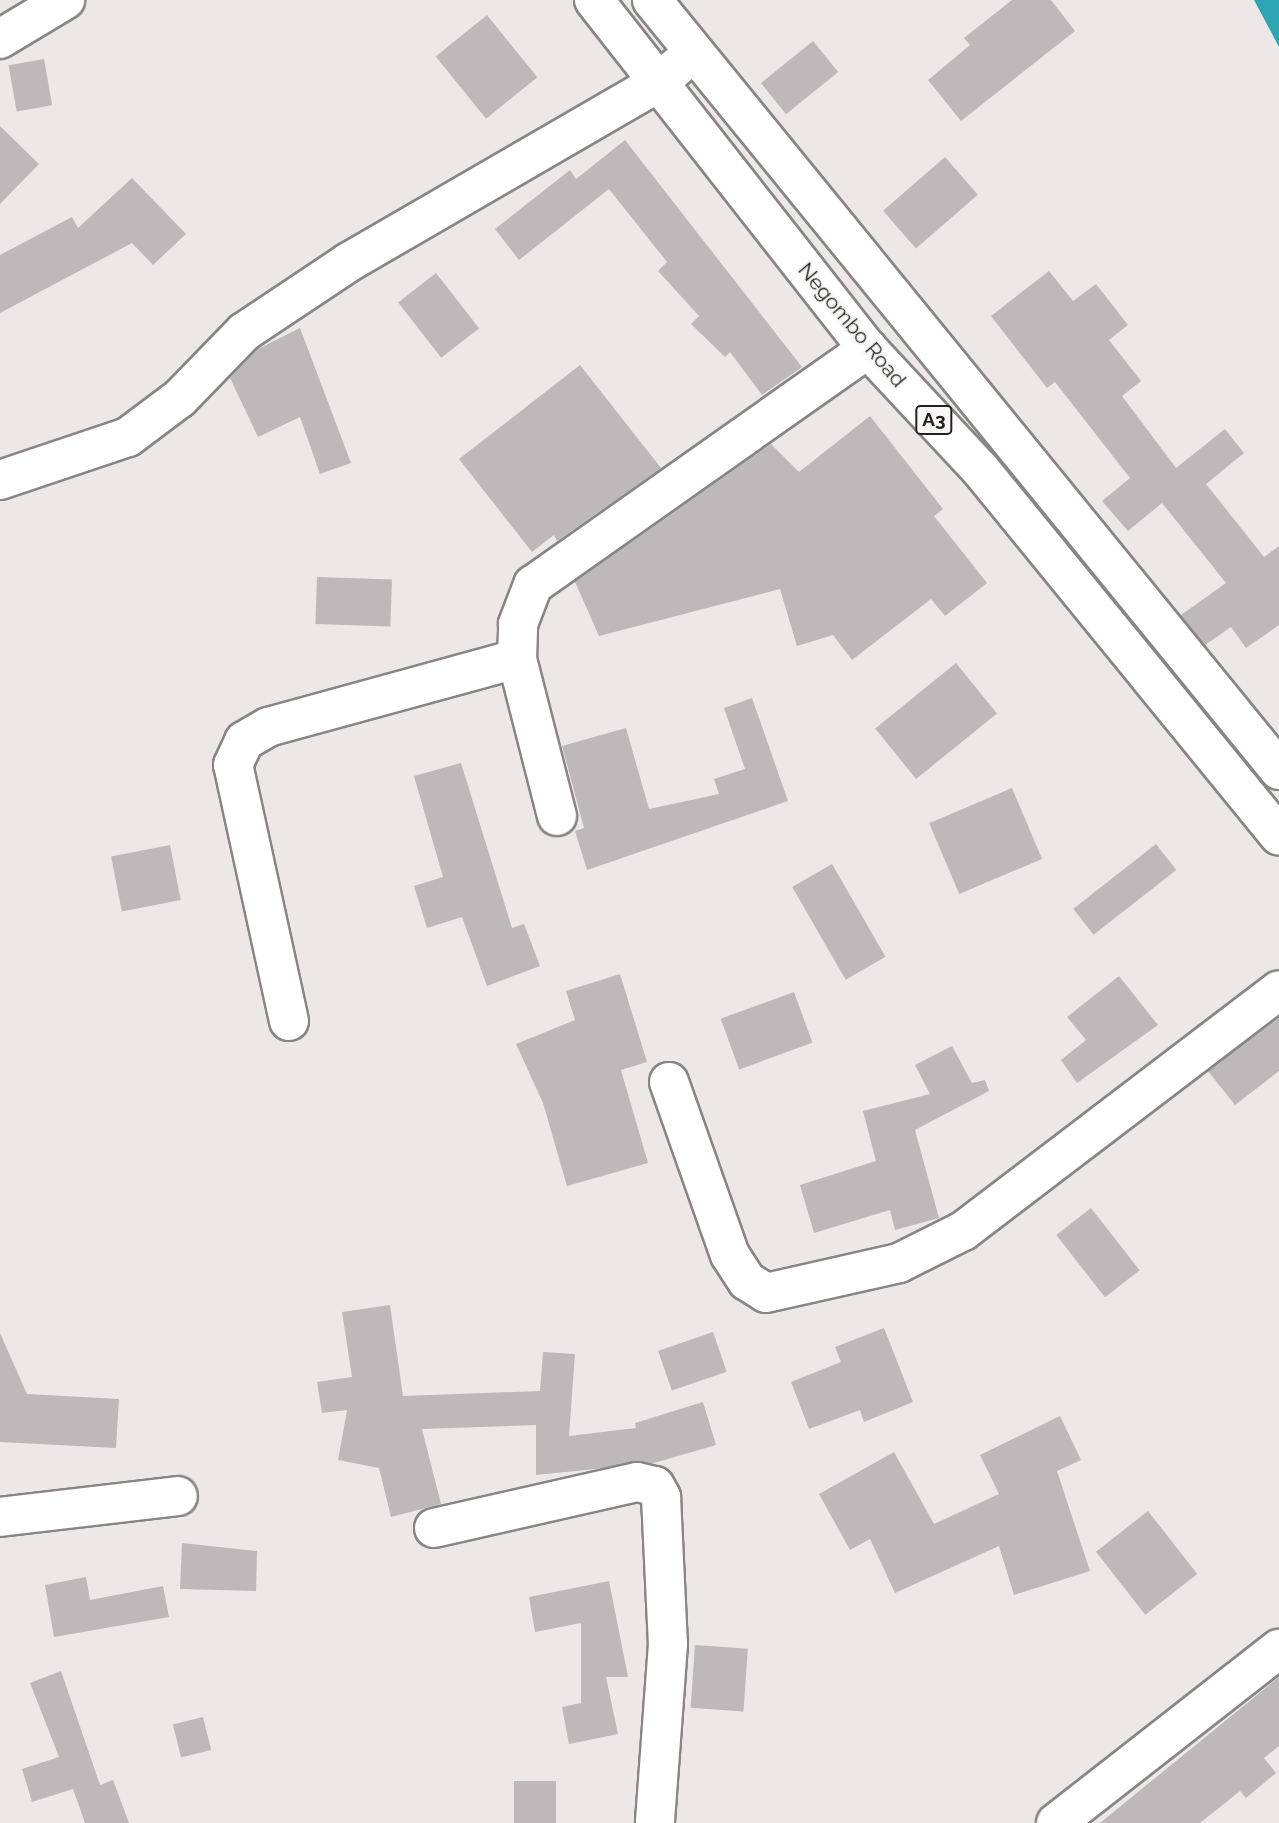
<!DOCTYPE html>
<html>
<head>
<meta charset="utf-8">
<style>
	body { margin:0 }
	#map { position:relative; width:1279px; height:1823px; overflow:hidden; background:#ece8e8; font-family:Raleway,sans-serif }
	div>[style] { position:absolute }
	.water>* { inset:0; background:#2ea5b3 }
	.building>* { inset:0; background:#bdb8b9; transform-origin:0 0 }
	.roads { filter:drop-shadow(2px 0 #898585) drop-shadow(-2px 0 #898585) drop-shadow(0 2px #898585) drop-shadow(0 -2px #898585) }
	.minor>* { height:38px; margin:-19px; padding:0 19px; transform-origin:19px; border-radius:19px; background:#fff }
	.trunk>* { height:38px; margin:-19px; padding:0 19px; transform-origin:19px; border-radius:19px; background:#fff }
	span { translate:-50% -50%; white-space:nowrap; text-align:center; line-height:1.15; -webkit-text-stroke:5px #faf6f6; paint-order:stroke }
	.shield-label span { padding:2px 5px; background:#faf6f6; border:2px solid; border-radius:5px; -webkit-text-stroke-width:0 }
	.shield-label { font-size:19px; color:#232222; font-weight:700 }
	.street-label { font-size:21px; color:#232222 }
</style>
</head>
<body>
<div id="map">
	<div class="water">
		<i style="clip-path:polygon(1254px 0,1279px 0,1279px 47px)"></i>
	</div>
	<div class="building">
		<i style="clip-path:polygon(1012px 0,1051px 0,1075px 31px,961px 121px,928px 80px,970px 45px,964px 38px)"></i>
		<i style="left:487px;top:15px;width:80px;height:66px;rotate:51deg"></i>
		<i style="left:813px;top:41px;width:40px;height:67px;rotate:51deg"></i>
		<i style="left:44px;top:59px;width:47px;height:36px;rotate:80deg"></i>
		<i style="clip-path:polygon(0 126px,39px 164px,0 204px)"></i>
		<i style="clip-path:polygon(625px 140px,802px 367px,762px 395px,730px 352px,725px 357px,691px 324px,699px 316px,658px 271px,667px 262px,609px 189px,519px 260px,495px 229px,570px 170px,576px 179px)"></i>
		<i style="left:945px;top:157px;width:50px;height:82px;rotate:49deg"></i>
		<i style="clip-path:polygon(132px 178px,186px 234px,153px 265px,132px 243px,0 313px,0 255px,72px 217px,78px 228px)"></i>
		<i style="clip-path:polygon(1049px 271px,1073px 301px,1096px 284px,1128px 325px,1109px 340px,1141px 381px,1122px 396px,1176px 468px,1225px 429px,1244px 453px,1206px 484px,1264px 557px,1279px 546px,1279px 625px,1246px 648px,1231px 627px,1205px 645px,1181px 615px,1226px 583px,1162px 503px,1128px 531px,1102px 501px,1130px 478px,1055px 382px,1047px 388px,991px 316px)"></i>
		<i style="left:436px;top:273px;width:70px;height:48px;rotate:52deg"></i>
		<i style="clip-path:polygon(300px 328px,351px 463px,320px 474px,300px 417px,258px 437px,230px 378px,258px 349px)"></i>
		<i style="clip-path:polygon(580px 365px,661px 468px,557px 541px,554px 535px,532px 552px,459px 459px)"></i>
		<i style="clip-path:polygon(870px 416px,943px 509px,934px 516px,987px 583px,945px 616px,931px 599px,852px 660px,833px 635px,797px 646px,780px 589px,599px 636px,575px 582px,771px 444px,799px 472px)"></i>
		<i style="left:317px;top:577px;width:75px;height:47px;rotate:2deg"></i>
		<i style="left:956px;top:663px;width:65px;height:104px;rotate:51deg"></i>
		<i style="clip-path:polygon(752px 698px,788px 801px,587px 870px,575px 831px,584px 828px,562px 746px,626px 728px,649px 809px,719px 794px,714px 779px,745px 769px,724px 708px)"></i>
		<i style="clip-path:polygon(461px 763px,512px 928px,524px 924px,540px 966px,487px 986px,462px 917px,427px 928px,414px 886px,443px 877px,414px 776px)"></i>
		<i style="left:1012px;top:788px;width:77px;height:90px;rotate:67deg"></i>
		<i style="left:1156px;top:844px;width:33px;height:105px;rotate:52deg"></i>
		<i style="left:170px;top:845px;width:56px;height:60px;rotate:79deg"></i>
		<i style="left:832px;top:864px;width:107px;height:46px;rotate:60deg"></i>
		<i style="clip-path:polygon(620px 974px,647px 1062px,621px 1070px,648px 1163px,567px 1186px,543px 1103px,516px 1044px,575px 1020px,566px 991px)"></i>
		<i style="clip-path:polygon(1119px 976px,1158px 1025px,1077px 1083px,1061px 1060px,1086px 1040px,1067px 1017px)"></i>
		<i style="left:794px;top:992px;width:54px;height:78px;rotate:70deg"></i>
		<i style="clip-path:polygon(1279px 1018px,1279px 1071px,1235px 1105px,1208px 1071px)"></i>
		<i style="clip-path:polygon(952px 1046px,972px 1083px,985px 1080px,989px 1091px,915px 1130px,939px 1218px,895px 1230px,890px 1210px,814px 1233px,800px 1185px,876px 1161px,863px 1111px,930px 1094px,915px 1065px)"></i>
		<i style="left:1091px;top:1208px;width:79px;height:44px;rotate:52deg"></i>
		<i style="clip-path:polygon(390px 1305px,403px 1396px,540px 1391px,543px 1352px,575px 1354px,569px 1436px,636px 1428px,635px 1423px,703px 1402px,716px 1445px,654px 1463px,536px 1475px,536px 1425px,422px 1429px,441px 1504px,391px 1517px,379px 1468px,338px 1460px,347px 1410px,322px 1413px,317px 1382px,352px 1377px,342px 1312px)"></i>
		<i style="clip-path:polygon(884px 1328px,913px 1402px,864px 1422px,860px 1410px,809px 1429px,791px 1382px,841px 1362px,835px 1347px)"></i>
		<i style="left:713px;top:1332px;width:42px;height:58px;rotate:71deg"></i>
		<i style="clip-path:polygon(0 1333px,27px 1394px,119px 1399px,116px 1448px,0 1442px)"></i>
		<i style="clip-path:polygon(1060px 1416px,1081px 1460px,1057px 1471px,1090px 1571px,1014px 1595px,999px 1546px,895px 1593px,870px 1539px,850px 1550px,819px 1494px,894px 1452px,934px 1524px,999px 1494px,980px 1455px)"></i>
		<i style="left:1148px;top:1511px;width:80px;height:66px;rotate:52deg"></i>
		<i style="clip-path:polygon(182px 1543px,257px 1551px,256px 1591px,180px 1589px)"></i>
		<i style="clip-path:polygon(86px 1577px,90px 1600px,163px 1586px,169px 1617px,54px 1637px,45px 1585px)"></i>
		<i style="clip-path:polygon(609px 1581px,628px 1677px,606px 1677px,618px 1734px,569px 1744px,562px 1707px,581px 1703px,581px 1623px,535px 1632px,529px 1597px)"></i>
		<i style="left:695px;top:1645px;width:53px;height:63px;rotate:4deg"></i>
		<i style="clip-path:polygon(61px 1671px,100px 1785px,113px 1780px,129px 1823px,85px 1823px,73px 1789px,32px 1802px,22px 1769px,59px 1757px,30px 1683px)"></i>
		<i style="clip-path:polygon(1279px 1677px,1279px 1746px,1264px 1758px,1276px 1773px,1246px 1798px,1240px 1791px,1200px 1823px,1100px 1823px)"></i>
		<i style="left:203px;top:1717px;width:34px;height:31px;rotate:76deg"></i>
		<i style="left:514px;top:1781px;width:42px;height:42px"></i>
	</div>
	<div class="roads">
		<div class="minor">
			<i style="left:0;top:39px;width:76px;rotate:-31deg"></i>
			<i style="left:0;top:480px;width:135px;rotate:-18.6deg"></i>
			<i style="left:128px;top:437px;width:65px;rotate:-36.9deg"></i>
			<i style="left:180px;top:398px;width:92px;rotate:-45.9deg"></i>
			<i style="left:244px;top:332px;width:126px;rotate:-33.7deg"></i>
			<i style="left:349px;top:262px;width:358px;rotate:-30.1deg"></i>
			<i style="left:659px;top:82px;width:46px;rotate:-40.6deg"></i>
			<i style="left:517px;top:659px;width:162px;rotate:75.7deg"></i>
			<i style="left:289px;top:1021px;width:262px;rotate:-102.3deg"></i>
			<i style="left:233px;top:765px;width:26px;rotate:-65deg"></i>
			<i style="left:244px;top:741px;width:28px;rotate:-30deg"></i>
			<i style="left:268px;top:727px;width:258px;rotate:-15.3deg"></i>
			<i style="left:517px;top:659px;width:35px;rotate:-88deg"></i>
			<i style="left:518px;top:624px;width:42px;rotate:-69deg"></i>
			<i style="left:533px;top:585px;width:410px;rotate:-35.2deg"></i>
			<i style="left:669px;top:1082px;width:183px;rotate:70.6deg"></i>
			<i style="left:730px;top:1255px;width:31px;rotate:57deg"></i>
			<i style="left:747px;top:1281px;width:22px;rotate:32deg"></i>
			<i style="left:766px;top:1293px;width:136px;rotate:-12.7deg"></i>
			<i style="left:899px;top:1263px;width:72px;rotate:-26.6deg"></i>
			<i style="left:963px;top:1231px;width:397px;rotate:-37.3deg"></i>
			<i style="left:0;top:1517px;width:179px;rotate:-6.7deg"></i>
			<i style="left:434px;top:1528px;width:208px;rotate:-12.8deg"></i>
			<i style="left:637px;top:1482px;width:18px;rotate:13deg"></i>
			<i style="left:655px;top:1486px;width:13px;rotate:61deg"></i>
			<i style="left:661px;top:1497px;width:147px;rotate:87.3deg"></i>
			<i style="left:668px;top:1644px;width:179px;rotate:94.2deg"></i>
			<i style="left:1056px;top:1823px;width:283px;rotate:-38deg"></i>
		</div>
		<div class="trunk">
			<i style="left:594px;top:0;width:444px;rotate:51.9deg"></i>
			<i style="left:868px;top:349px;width:164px;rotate:47deg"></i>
			<i style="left:980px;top:469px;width:473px;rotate:50.8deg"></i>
			<i style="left:652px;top:0;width:993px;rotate:50.84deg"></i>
		</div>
	</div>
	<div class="shield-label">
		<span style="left:934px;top:420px">A3</span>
	</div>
	<div class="street-label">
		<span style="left:852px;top:325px;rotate:50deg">Negombo Road</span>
	</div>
</div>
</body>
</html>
